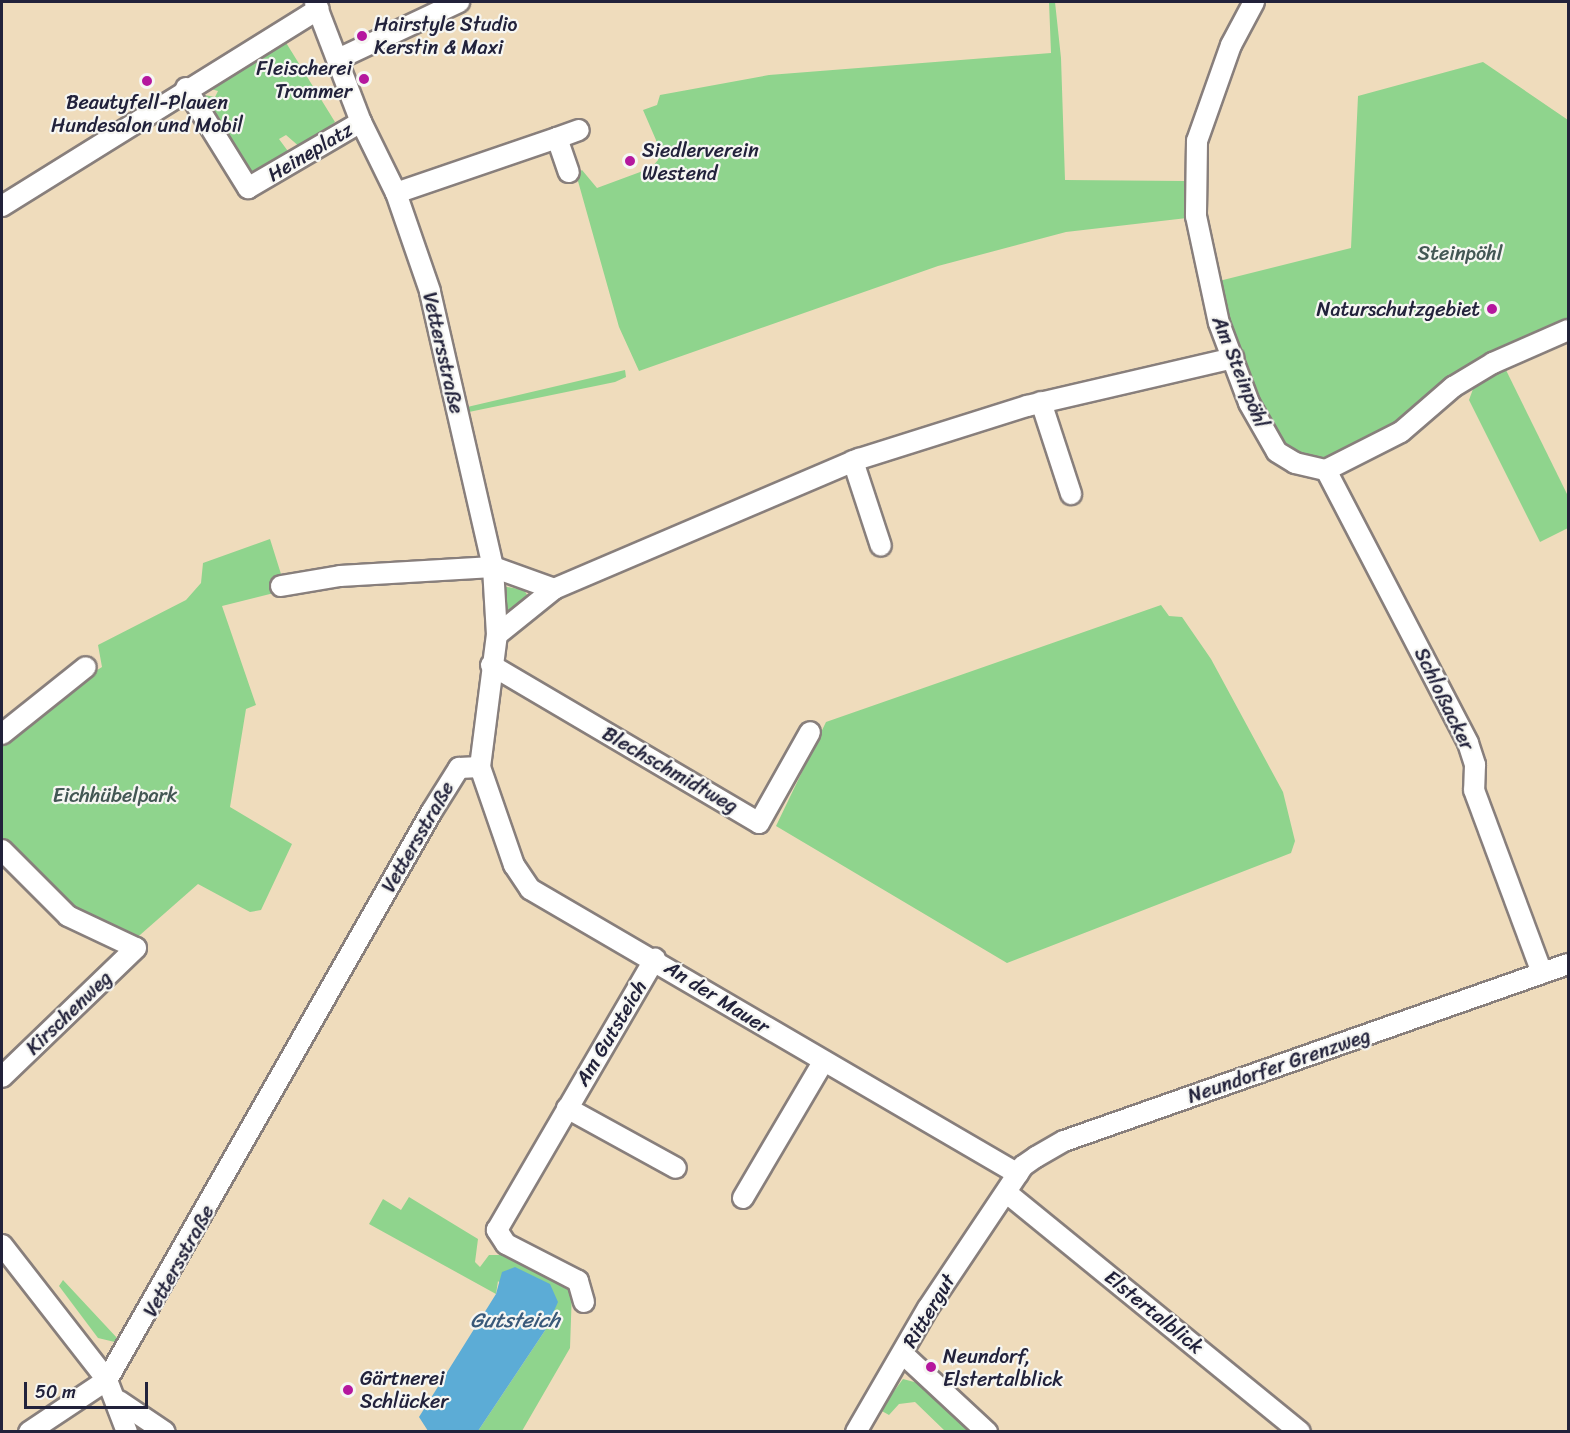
<!DOCTYPE html>
<html>
<head>
<meta charset="utf-8">
<style>
	body { margin:0 }
	#map { position:relative; width:1570px; height:1433px; overflow:hidden; background:#efdcbc; font-family:Sriracha,sans-serif }
	div>[style] { position:absolute }
	.green>* { inset:0; background:#8fd48d }
	.water>* { inset:0; background:#5cacd6 }
	.roads { filter:drop-shadow(2px 0 #887f7c) drop-shadow(-2px 0 #887f7c) drop-shadow(0 2px #887f7c) drop-shadow(0 -2px #887f7c) }
	.minor>* { height:20px; margin:-10px; padding:0 10px; transform-origin:10px; border-radius:10px; background:#fff }
	.dots>* { width:16px; height:16px; translate:-50% -50%; box-sizing:border-box; border:3px solid #f6f6f2; border-radius:50% }
	span { translate:-50% -50%; white-space:nowrap; text-align:center; line-height:1.15; -webkit-text-stroke:4.5px #f6f6f2; paint-order:stroke }
	.poi-label { font-size:20px; color:#22223b }
	.left { translate:0 -50%; text-align:left }
	.right { translate:-100% -50%; text-align:right }
	.street-label { font-size:20px; color:#22223b }
	.park-label { font-size:20px; color:#435754 }
	.water-label { font-size:21px; color:#395979; font-style:italic }
	.frame { position:absolute; inset:0; border:3px solid #22223b; pointer-events:none }
	.scale { position:absolute; left:24px; top:1382px; width:124px; height:27px; box-sizing:border-box; border:3px solid #22223b; border-top:0; padding-left:8px; font-size:18px; line-height:21px; white-space:nowrap; color:#22223b; -webkit-text-stroke:4px #f6f6f2; paint-order:stroke }
</style>
</head>
<body>
<div id="map">
	<div class="green">
		<i style="clip-path:polygon(1049px 2px,1055px 2px,1061px 58px,1065px 180px,1185px 181px,1187px 218px,1066px 232px,938px 266px,639px 371px,619px 327px,576px 174px,582px 170px,597px 188px,651px 168px,658px 160px,656px 140px,643px 110px,657px 105px,660px 95px,769px 75px,1051px 53px)"></i>
		<i style="clip-path:polygon(285px 41px,335px 122px,301px 148px,286px 135px,279px 139px,290px 154px,250px 177px,199px 94px,215px 97px,218px 91px,204px 87px)"></i>
		<i style="clip-path:polygon(1483px 62px,1568px 120px,1568px 319px,1406px 422px,1330px 460px,1286px 449px,1259px 417px,1215px 282px,1351px 248px,1358px 96px)"></i>
		<i style="clip-path:polygon(1503px 364px,1568px 496px,1568px 528px,1540px 542px,1469px 400px,1477px 378px)"></i>
		<i style="clip-path:polygon(625px 370px,626px 377px,615px 382px,464px 413px,463px 408px)"></i>
		<i style="clip-path:polygon(270px 539px,286px 590px,222px 606px,256px 705px,246px 709px,230px 807px,292px 844px,261px 910px,250px 912px,198px 884px,132px 942px,81px 915px,2px 843px,2px 746px,55px 697px,102px 667px,98px 645px,186px 600px,201px 583px,203px 563px)"></i>
		<i style="clip-path:polygon(502px 586px,524px 590px,529px 598px,504px 618px)"></i>
		<i style="clip-path:polygon(1161px 605px,1169px 616px,1182px 617px,1211px 659px,1283px 792px,1295px 841px,1291px 853px,1007px 963px,776px 826px,826px 722px)"></i>
		<i style="clip-path:polygon(409px 1197px,478px 1239px,475px 1262px,480px 1267px,489px 1255px,504px 1255px,525px 1260px,572px 1290px,570px 1348px,522px 1431px,478px 1431px,546px 1329px,498px 1281px,496px 1294px,369px 1224px,383px 1199px,401px 1210px)"></i>
		<i style="clip-path:polygon(63px 1280px,118px 1339px,125px 1334px,119px 1343px,98px 1338px,59px 1286px)"></i>
		<i style="clip-path:polygon(903px 1379px,918px 1383px,974px 1431px,945px 1431px,915px 1402px,899px 1404px,889px 1415px,880px 1410px)"></i>
	</div>
	<div class="water">
		<i style="clip-path:polygon(515px 1267px,550px 1284px,558px 1302px,546px 1329px,478px 1431px,428px 1431px,419px 1417px,496px 1294px,502px 1272px)"></i>
	</div>
	<div class="roads">
		<div class="minor">
			<i style="left:1254px;top:2px;width:49px;rotate:118.1deg"></i>
			<i style="left:1231px;top:45px;width:102px;rotate:109.5deg"></i>
			<i style="left:1197px;top:141px;width:75px;rotate:90.8deg"></i>
			<i style="left:1196px;top:216px;width:109px;rotate:77.9deg"></i>
			<i style="left:1219px;top:323px;width:85px;rotate:69.4deg"></i>
			<i style="left:1249px;top:403px;width:56px;rotate:60.3deg"></i>
			<i style="left:1277px;top:452px;width:21px;rotate:31deg"></i>
			<i style="left:1295px;top:463px;width:32px;rotate:13deg"></i>
			<i style="left:1326px;top:470px;width:84px;rotate:-26.9deg"></i>
			<i style="left:1401px;top:432px;width:69px;rotate:-40.9deg"></i>
			<i style="left:1453px;top:387px;width:47px;rotate:-31deg"></i>
			<i style="left:1493px;top:363px;width:82px;rotate:-23.7deg"></i>
			<i style="left:338px;top:59px;width:134px;rotate:-25.2deg"></i>
			<i style="left:186px;top:88px;width:118px;rotate:58.2deg"></i>
			<i style="left:248px;top:188px;width:131px;rotate:-30.3deg"></i>
			<i style="left:557px;top:138px;width:23px;rotate:-20deg"></i>
			<i style="left:396px;top:193px;width:170px;rotate:-18.9deg"></i>
			<i style="left:557px;top:138px;width:36px;rotate:71deg"></i>
			<i style="left:2px;top:206px;width:373px;rotate:-31.9deg"></i>
			<i style="left:1041px;top:402px;width:97px;rotate:71.9deg"></i>
			<i style="left:853px;top:461px;width:89px;rotate:71.8deg"></i>
			<i style="left:1326px;top:470px;width:308px;rotate:62.5deg"></i>
			<i style="left:1468px;top:743px;width:23px;rotate:72deg"></i>
			<i style="left:1475px;top:765px;width:25px;rotate:92deg"></i>
			<i style="left:1474px;top:790px;width:195px;rotate:69.6deg"></i>
			<i style="left:281px;top:586px;width:60px;rotate:-9.6deg"></i>
			<i style="left:340px;top:576px;width:153px;rotate:-3.4deg"></i>
			<i style="left:493px;top:567px;width:65px;rotate:19.8deg"></i>
			<i style="left:497px;top:635px;width:73px;rotate:-38.9deg"></i>
			<i style="left:554px;top:589px;width:332px;rotate:-23.1deg"></i>
			<i style="left:859px;top:459px;width:176px;rotate:-17.5deg"></i>
			<i style="left:1027px;top:406px;width:212px;rotate:-13.1deg"></i>
			<i style="left:491px;top:665px;width:311px;rotate:30.5deg"></i>
			<i style="left:759px;top:823px;width:104px;rotate:-60.7deg"></i>
			<i style="left:2px;top:734px;width:107px;rotate:-38.6deg"></i>
			<i style="left:480px;top:767px;width:104px;rotate:70.9deg"></i>
			<i style="left:514px;top:865px;width:29px;rotate:56deg"></i>
			<i style="left:530px;top:889px;width:565px;rotate:30.29deg"></i>
			<i style="left:2px;top:850px;width:93px;rotate:45deg"></i>
			<i style="left:68px;top:916px;width:75px;rotate:25.2deg"></i>
			<i style="left:136px;top:948px;width:186px;rotate:136.1deg"></i>
			<i style="left:567px;top:1108px;width:124px;rotate:28.8deg"></i>
			<i style="left:1007px;top:1193px;width:378px;rotate:39.2deg"></i>
			<i style="left:743px;top:1198px;width:158px;rotate:-59.5deg"></i>
			<i style="left:2px;top:1245px;width:171px;rotate:52.1deg"></i>
			<i style="left:107px;top:1380px;width:56px;rotate:69deg"></i>
			<i style="left:584px;top:1302px;width:22px;rotate:-106deg"></i>
			<i style="left:578px;top:1281px;width:81px;rotate:-152.8deg"></i>
			<i style="left:506px;top:1244px;width:17px;rotate:-123deg"></i>
			<i style="left:497px;top:1230px;width:314px;rotate:-59.8deg"></i>
			<i style="left:903px;top:1354px;width:115px;rotate:42.9deg"></i>
			<i style="left:119px;top:1401px;width:55px;rotate:34deg"></i>
			<i style="left:29px;top:1432px;width:94px;rotate:-33.7deg"></i>
			<i style="left:107px;top:1380px;width:655px;rotate:-60.27deg"></i>
			<i style="left:432px;top:811px;width:51px;rotate:-57.9deg"></i>
			<i style="left:459px;top:768px;width:21px;rotate:-3deg"></i>
			<i style="left:480px;top:767px;width:133px;rotate:-82.7deg"></i>
			<i style="left:497px;top:635px;width:68px;rotate:-93.4deg"></i>
			<i style="left:493px;top:567px;width:283px;rotate:-102.9deg"></i>
			<i style="left:430px;top:291px;width:104px;rotate:-109.1deg"></i>
			<i style="left:396px;top:193px;width:79px;rotate:-116.2deg"></i>
			<i style="left:361px;top:122px;width:129px;rotate:-111deg"></i>
			<i style="left:856px;top:1432px;width:143px;rotate:-59.9deg"></i>
			<i style="left:928px;top:1308px;width:171px;rotate:-56.2deg"></i>
			<i style="left:1023px;top:1166px;width:16px;rotate:-35deg"></i>
			<i style="left:1036px;top:1157px;width:32px;rotate:-30deg"></i>
			<i style="left:1064px;top:1141px;width:534px;rotate:-19.35deg"></i>
		</div>
	</div>
	<div class="dots">
		<i style="left:362px;top:36px;background:#b5179e"></i>
		<i style="left:364px;top:79px;background:#b5179e"></i>
		<i style="left:147px;top:81px;background:#b5179e"></i>
		<i style="left:630px;top:161px;background:#b5179e"></i>
		<i style="left:1492px;top:309px;background:#b5179e"></i>
		<i style="left:931px;top:1367px;background:#b5179e"></i>
		<i style="left:348px;top:1390px;background:#b5179e"></i>
	</div>
	<div class="poi-label">
		<span class="left" style="left:374px;top:36px">Hairstyle Studio<br>Kerstin &amp; Maxi</span>
		<span class="right" style="left:352px;top:80px">Fleischerei<br>Trommer</span>
		<span style="left:147px;top:114px">Beautyfell-Plauen<br>Hundesalon und Mobil</span>
		<span class="left" style="left:642px;top:162px">Siedlerverein<br>Westend</span>
		<span class="right" style="left:1480px;top:309px">Naturschutzgebiet</span>
		<span class="left" style="left:943px;top:1368px">Neundorf,<br>Elstertalblick</span>
		<span class="left" style="left:360px;top:1390px">Gärtnerei<br>Schlücker</span>
	</div>
	<div class="street-label">
		<span style="left:310px;top:152px;rotate:-31deg">Heineplatz</span>
		<span style="left:443px;top:353px;rotate:77deg">Vettersstraße</span>
		<span style="left:1240px;top:372px;rotate:68deg">Am Steinpöhl</span>
		<span style="left:1444px;top:699px;rotate:64deg">Schloßacker</span>
		<span style="left:670px;top:770px;rotate:30deg">Blechschmidtweg</span>
		<span style="left:418px;top:837px;rotate:-60deg">Vettersstraße</span>
		<span style="left:717px;top:997px;rotate:32deg">An der Mauer</span>
		<span style="left:69px;top:1013px;rotate:-44deg">Kirschenweg</span>
		<span style="left:611px;top:1033px;rotate:-59deg">Am Gutsteich</span>
		<span style="left:1279px;top:1066px;rotate:-19deg">Neundorfer Grenzweg</span>
		<span style="left:179px;top:1261px;rotate:-61deg">Vettersstraße</span>
		<span style="left:929px;top:1311px;rotate:-59deg">Rittergut</span>
		<span style="left:1154px;top:1312px;rotate:39deg">Elstertalblick</span>
	</div>
	<div class="park-label">
		<span style="left:1460px;top:253px">Steinpöhl</span>
		<span style="left:115px;top:795px">Eichhübelpark</span>
	</div>
	<div class="water-label">
		<span style="left:515px;top:1320px">Gutsteich</span>
	</div>
	<div class="frame"></div>
	<div class="scale">50 m</div>
</div>
</body>
</html>
